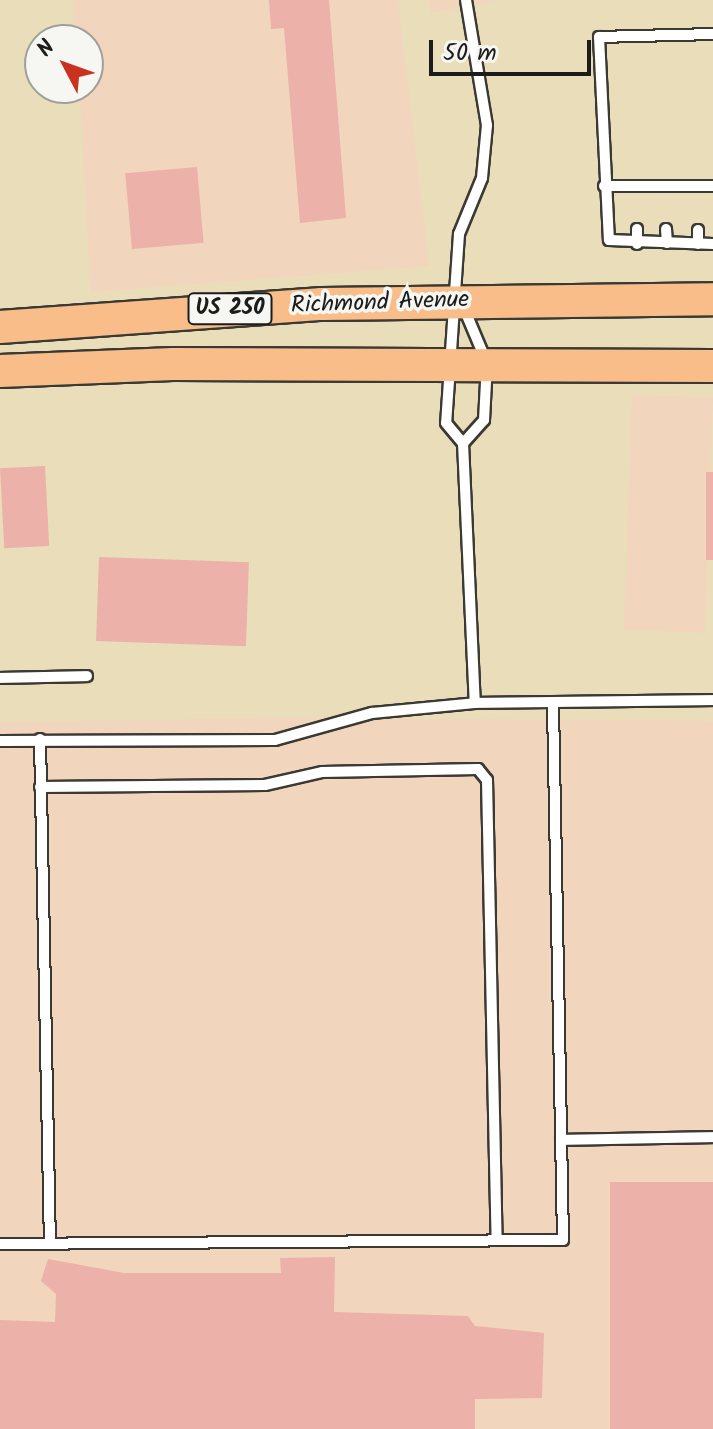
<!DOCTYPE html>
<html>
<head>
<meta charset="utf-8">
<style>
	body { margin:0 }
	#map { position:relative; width:713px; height:1429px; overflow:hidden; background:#eaddb9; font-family:Kalam,sans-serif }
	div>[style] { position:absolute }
	.built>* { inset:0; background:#f1d5bd; transform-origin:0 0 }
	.building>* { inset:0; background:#ecb1a9; transform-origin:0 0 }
	.roads { filter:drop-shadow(2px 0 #3b3934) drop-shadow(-2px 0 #3b3934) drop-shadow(0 2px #3b3934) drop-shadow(0 -2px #3b3934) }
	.service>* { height:10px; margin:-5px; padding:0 5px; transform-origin:5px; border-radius:5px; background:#fff }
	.primary>* { height:32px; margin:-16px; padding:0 16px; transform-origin:16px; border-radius:16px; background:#f8bd89 }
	span { translate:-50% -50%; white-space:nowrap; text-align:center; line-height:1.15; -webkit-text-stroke:7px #f6f6f2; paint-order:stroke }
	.shield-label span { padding:2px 6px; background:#f6f6f2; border:2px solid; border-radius:6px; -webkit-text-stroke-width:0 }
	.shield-label { font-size:22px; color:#1c1c1c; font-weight:700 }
	.street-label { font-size:24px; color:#1c1c1c }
	.north { position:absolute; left:24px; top:24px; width:80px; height:80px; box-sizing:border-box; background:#f6f6f2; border:2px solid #9f9f9c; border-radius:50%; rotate:311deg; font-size:22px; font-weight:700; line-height:32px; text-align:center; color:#1c1c1c }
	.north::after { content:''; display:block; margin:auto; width:28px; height:36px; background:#c8321e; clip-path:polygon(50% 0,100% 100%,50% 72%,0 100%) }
	.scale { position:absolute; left:429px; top:40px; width:162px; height:36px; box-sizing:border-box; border:4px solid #1c1c1c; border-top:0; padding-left:10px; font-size:24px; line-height:28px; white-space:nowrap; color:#1c1c1c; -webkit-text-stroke:6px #f6f6f2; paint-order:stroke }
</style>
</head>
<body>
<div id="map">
	<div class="built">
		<i style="clip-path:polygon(73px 0,398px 0,429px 266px,91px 292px,79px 88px,88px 88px,88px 40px,76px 40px)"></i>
		<i style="clip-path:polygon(429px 0,501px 0,431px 13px)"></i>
		<i style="left:632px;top:395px;width:81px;height:235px;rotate:2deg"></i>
		<i style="clip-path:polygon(286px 718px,713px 721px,713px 1429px,0 1429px,0 722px)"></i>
	</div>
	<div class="building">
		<i style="clip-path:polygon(269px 0,329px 0,346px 218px,300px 223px,284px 28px,271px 29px)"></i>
		<i style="left:197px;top:167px;width:76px;height:72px;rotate:85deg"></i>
		<i style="left:45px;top:466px;width:80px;height:45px;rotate:87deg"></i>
		<i style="left:706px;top:472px;width:7px;height:88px"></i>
		<i style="left:99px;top:557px;width:150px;height:84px;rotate:2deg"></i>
		<i style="left:713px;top:1182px;width:247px;height:103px;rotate:90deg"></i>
		<i style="clip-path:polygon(335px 1257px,334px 1312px,468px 1316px,475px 1326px,544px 1333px,542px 1398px,475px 1399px,475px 1429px,0 1429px,0 1320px,55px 1322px,56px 1294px,41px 1281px,48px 1259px,124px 1273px,281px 1273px,280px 1258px)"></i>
	</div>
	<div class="roads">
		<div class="service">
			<i style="left:466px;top:0;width:127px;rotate:80.5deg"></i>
			<i style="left:487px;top:125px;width:53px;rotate:95.4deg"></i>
			<i style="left:482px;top:178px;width:61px;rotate:112.3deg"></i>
			<i style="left:459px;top:234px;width:189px;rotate:93.9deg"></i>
			<i style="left:446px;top:423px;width:26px;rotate:50deg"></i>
			<i style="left:463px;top:443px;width:260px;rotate:87.4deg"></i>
			<i style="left:713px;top:34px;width:114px;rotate:178.5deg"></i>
			<i style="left:599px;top:37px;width:203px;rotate:87.2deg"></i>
			<i style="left:609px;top:240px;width:104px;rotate:2.2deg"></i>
			<i style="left:604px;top:186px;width:109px"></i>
			<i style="left:637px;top:229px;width:15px;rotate:90deg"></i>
			<i style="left:666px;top:229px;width:14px;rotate:86deg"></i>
			<i style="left:698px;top:230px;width:14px;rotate:90deg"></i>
			<i style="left:463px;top:306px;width:62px;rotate:67.2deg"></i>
			<i style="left:487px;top:363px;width:57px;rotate:93deg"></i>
			<i style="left:484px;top:420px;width:31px;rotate:132deg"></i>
			<i style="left:0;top:678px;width:87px;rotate:-1.3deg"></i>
			<i style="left:40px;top:739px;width:505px;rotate:88.87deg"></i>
			<i style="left:0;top:741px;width:275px;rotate:-0.2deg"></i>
			<i style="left:275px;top:740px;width:101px;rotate:-15.6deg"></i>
			<i style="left:372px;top:713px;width:103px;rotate:-5.5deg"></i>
			<i style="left:475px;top:703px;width:238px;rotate:-0.7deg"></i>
			<i style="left:40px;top:787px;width:225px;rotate:-0.5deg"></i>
			<i style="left:265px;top:785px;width:58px;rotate:-12.8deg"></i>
			<i style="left:322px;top:772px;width:156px;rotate:-1.1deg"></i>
			<i style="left:478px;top:769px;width:14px;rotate:51deg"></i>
			<i style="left:487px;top:780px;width:460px;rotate:88.8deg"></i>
			<i style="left:561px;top:1140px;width:152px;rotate:-1.1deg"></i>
			<i style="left:0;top:1244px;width:563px;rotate:-0.41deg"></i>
			<i style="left:563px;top:1240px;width:536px;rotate:-91.07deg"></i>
		</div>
		<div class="primary">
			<i style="left:0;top:327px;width:323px;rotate:-4.1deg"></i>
			<i style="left:322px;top:304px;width:391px;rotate:-0.7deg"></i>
			<i style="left:0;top:371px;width:173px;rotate:-2.3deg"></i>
			<i style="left:173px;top:364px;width:540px;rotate:0.21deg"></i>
		</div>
	</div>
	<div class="shield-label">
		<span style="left:230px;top:309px">US 250</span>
	</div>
	<div class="street-label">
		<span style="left:380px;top:303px;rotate:-2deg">Richmond Avenue</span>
	</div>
	<div class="north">N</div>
	<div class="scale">50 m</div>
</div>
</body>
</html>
